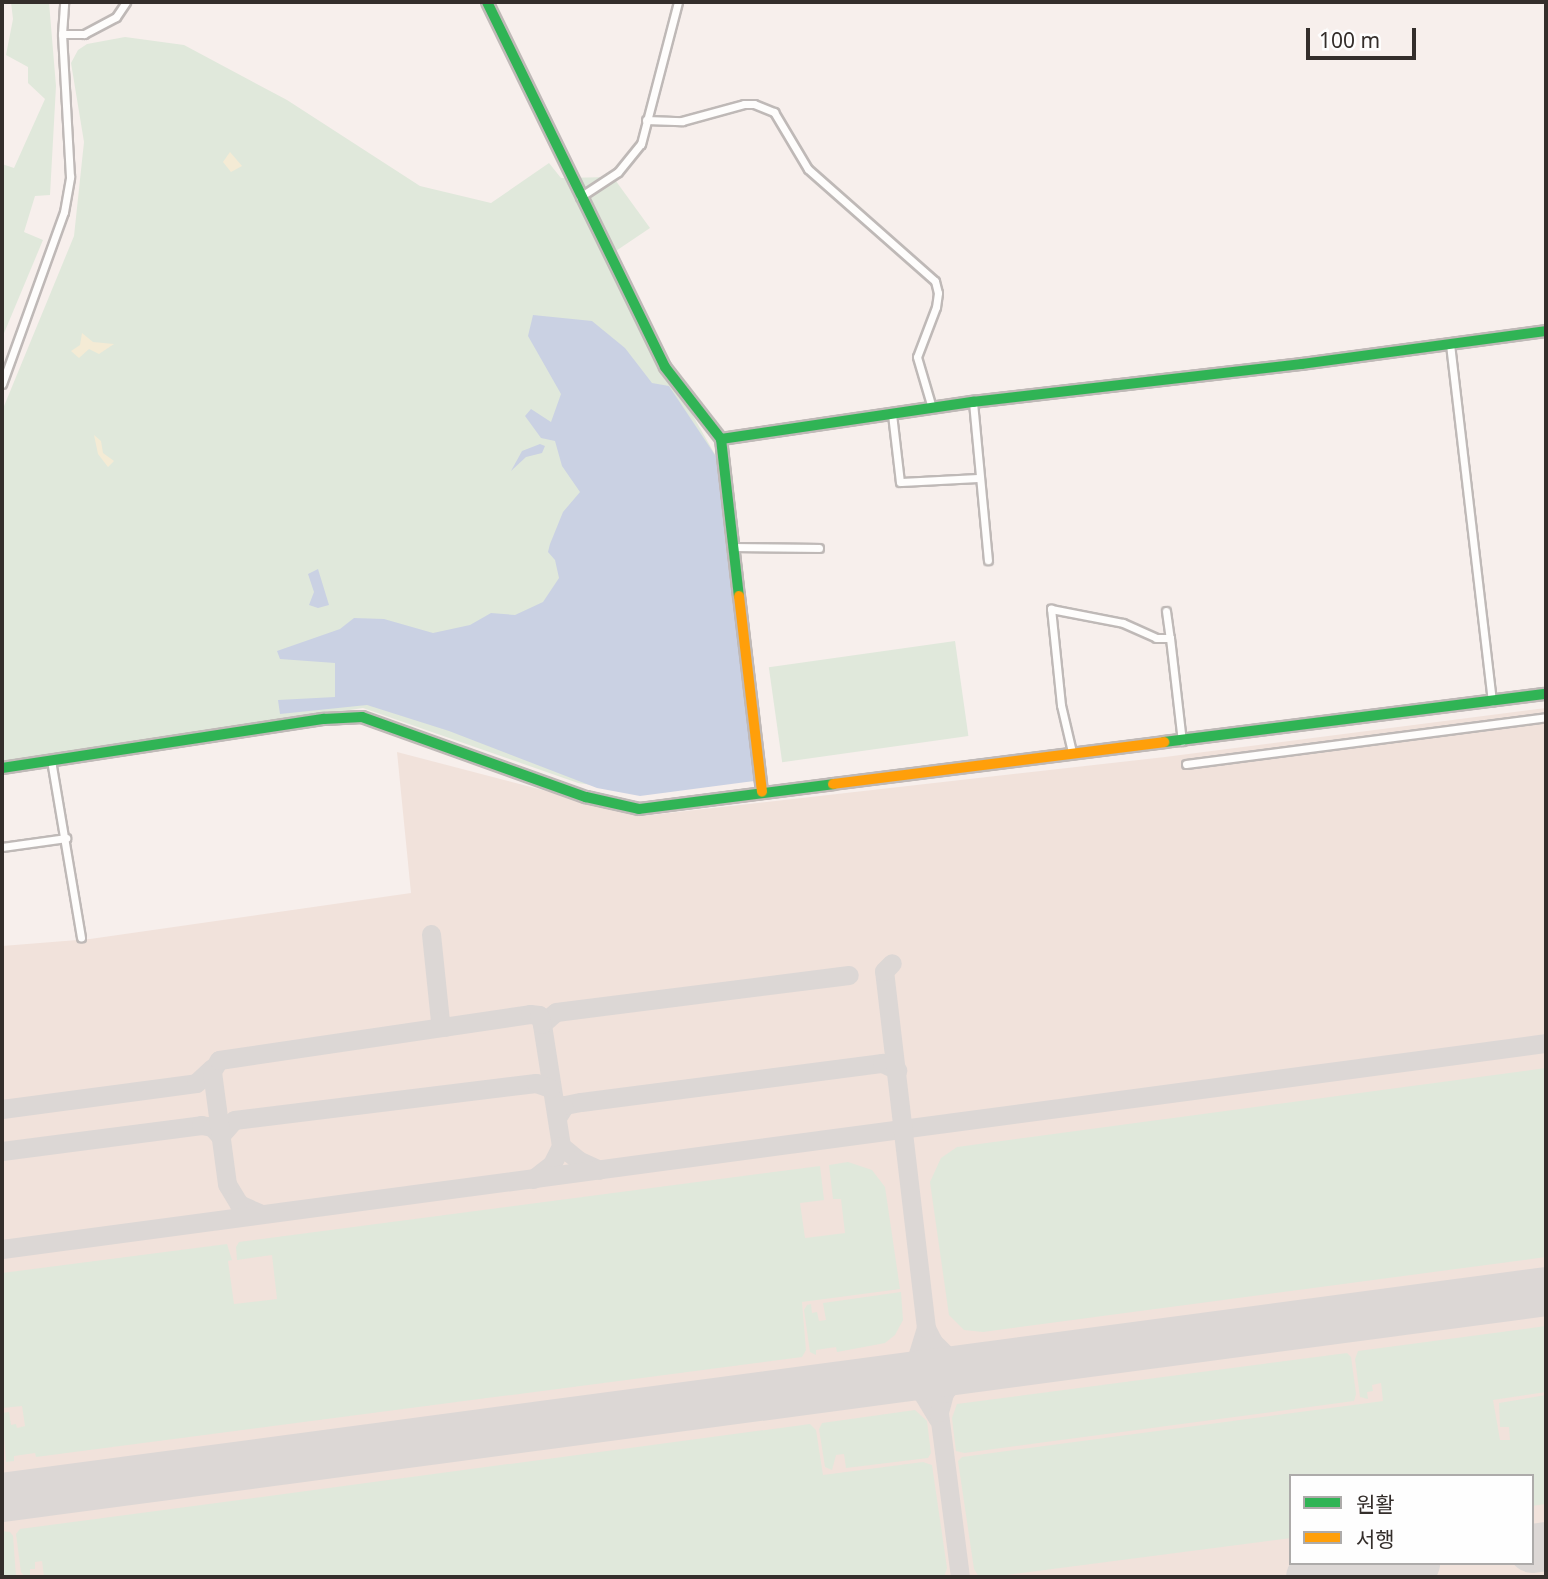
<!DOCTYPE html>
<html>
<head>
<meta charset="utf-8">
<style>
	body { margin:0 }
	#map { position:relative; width:1548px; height:1579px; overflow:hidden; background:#f7efec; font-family:"Noto Sans","Noto Sans KR",sans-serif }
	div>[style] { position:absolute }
	.built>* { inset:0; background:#f1e2db }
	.green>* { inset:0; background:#e0e8db; transform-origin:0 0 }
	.sand>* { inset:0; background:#f4ebd5 }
	.water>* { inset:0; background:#cad1e3 }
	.taxiway>* { height:19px; margin:-9.5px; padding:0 9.5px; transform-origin:9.5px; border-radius:9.5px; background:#dcd7d5 }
	.runway>* { height:49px; margin:-24.5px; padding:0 24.5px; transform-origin:24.5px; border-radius:24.5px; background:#dcd7d5 }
	.roads { filter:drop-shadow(2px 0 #bfb9b7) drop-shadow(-2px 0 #bfb9b7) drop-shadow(0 2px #bfb9b7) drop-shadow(0 -2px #bfb9b7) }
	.street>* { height:7px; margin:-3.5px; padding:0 3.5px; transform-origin:3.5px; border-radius:3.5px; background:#fefdfc }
	.fast>* { height:10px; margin:-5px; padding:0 5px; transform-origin:5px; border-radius:5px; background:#30b455 }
	.slow>* { height:10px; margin:-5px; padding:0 5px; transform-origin:5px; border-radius:5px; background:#ff9f0a }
	span { translate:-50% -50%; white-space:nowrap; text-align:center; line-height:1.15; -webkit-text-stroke:5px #fefefe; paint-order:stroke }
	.frame { position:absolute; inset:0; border:4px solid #342e2b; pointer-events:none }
	.legend { position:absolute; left:1289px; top:1474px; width:245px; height:91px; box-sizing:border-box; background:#fefefe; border:2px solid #adabaa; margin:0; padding:9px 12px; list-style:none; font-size:21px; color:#342e2b }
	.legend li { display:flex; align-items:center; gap:14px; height:35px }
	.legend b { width:35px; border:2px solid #adabaa }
	.scale { position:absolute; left:1306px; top:28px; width:110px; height:32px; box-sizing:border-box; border:4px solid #342e2b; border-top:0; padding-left:9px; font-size:21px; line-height:24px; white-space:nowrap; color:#342e2b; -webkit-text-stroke:5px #fefefe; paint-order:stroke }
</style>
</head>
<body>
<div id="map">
	<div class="built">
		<i style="clip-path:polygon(evenodd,1546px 708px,1546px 1577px,2px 1577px,2px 946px,90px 939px,411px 893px,397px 752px,642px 816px,1165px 757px,1546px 708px,1291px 1476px,1532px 1476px,1532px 1563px,1291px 1563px,1291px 1476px)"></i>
	</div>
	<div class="green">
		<i style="clip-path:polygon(11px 2px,49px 2px,56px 86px,50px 195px,35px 196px,24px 232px,43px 240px,2px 338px,2px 164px,14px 168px,45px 99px,28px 83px,28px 67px,6px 55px,13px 19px)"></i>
		<i style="clip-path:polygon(125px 37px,184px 45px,287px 100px,420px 186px,491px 203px,549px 163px,561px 178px,613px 177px,650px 228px,604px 259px,717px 458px,754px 781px,625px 790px,578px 783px,363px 708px,2px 763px,2px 411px,74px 236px,84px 142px,71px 63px,78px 50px,87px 44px)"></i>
		<i style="left:955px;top:641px;width:96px;height:188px;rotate:82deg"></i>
		<i style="clip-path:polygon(1546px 1068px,1546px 1257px,983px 1332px,964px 1330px,949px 1315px,930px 1182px,941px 1158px,957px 1147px)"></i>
		<i style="clip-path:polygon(848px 1162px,872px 1170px,885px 1187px,900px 1289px,802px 1302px,806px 1350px,802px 1357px,36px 1457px,35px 1453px,14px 1456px,14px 1461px,6px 1462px,2px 1413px,9px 1412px,11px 1425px,16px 1424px,17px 1428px,25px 1426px,22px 1406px,2px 1408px,2px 1273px,227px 1244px,232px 1260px,228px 1261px,234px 1304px,277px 1299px,272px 1255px,237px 1260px,236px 1247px,239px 1242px,820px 1166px,824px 1200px,800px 1203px,805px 1238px,845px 1233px,841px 1199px,833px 1199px,829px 1165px)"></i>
		<i style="clip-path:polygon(901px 1292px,903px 1320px,895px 1335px,885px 1343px,837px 1352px,836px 1347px,816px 1350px,816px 1355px,810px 1352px,804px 1310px,807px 1305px,811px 1304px,812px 1313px,817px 1312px,819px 1321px,826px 1320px,823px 1303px)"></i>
		<i style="clip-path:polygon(1546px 1326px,1546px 1392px,1493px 1400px,1500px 1440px,1510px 1440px,1509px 1427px,1500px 1427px,1499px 1403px,1546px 1395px,1546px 1504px,1532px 1506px,1532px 1476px,1291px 1476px,1291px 1538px,991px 1577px,979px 1577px,974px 1569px,958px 1461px,962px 1457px,1383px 1401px,1381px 1383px,1372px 1385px,1373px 1391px,1367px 1392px,1368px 1399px,1360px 1397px,1355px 1359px,1358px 1351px)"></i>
		<i style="clip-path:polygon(1347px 1353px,1351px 1357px,1356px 1394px,1354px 1401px,964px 1453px,956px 1451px,952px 1418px,957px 1404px)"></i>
		<i style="clip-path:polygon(915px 1410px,927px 1421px,931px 1453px,928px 1458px,846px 1468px,844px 1454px,836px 1455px,832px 1470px,825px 1467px,819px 1429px,822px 1423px)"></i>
		<i style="clip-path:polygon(810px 1424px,816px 1430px,823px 1475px,923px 1462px,932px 1465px,947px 1568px,944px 1577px,44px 1577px,42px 1561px,35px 1562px,35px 1569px,30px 1569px,30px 1576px,25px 1577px,21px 1572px,16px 1534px,20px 1529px)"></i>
		<i style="clip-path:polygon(2px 1531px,10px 1532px,13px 1536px,16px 1577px,2px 1577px)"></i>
	</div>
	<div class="sand">
		<i style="clip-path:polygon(230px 152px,242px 166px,231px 172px,223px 162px)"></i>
		<i style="clip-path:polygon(82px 333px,93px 342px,114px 344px,99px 354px,89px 349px,79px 358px,71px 351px,80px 345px)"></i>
		<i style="clip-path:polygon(94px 435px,101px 441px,103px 453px,114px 461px,108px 467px,98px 454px)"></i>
	</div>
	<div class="water">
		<i style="clip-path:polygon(533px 315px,592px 321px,625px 348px,652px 383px,669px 386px,717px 458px,754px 781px,640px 796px,597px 788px,449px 731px,367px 705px,280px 714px,278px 700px,335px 697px,335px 663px,280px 659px,277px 651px,340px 629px,354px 618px,384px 619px,433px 633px,470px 625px,491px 613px,515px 615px,543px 602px,559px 578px,555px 560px,548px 552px,550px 544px,563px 512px,580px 492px,562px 466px,555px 441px,541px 438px,525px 416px,531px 409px,551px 422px,561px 394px,528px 336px)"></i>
		<i style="clip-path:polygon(540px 444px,545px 446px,542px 453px,526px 457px,511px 471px,522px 451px)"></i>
		<i style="clip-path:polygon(318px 569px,329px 605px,318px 608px,309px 605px,314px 592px,308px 574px)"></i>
	</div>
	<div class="taxiway">
		<i style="left:431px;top:934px;width:87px;rotate:84.1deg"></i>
		<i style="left:440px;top:1021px;width:8px;rotate:45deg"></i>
		<i style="left:2px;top:1109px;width:196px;rotate:-7.6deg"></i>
		<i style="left:196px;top:1083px;width:22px;rotate:-43deg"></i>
		<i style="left:558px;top:1116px;width:13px;rotate:-58deg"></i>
		<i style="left:565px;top:1105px;width:16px;rotate:-11deg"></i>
		<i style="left:581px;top:1102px;width:304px;rotate:-7.4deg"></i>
		<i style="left:882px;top:1063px;width:17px;rotate:25deg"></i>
		<i style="left:561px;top:1146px;width:123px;rotate:-98.9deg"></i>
		<i style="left:542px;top:1024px;width:18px;rotate:-41deg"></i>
		<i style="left:556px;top:1012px;width:295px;rotate:-7.2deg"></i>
		<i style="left:2px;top:1151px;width:201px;rotate:-7.4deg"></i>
		<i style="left:201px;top:1125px;width:11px;rotate:10deg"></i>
		<i style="left:212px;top:1127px;width:12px;rotate:48deg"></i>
		<i style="left:220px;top:1136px;width:21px;rotate:-49deg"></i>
		<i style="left:234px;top:1120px;width:304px;rotate:-7deg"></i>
		<i style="left:536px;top:1083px;width:15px;rotate:20deg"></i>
		<i style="left:533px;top:1179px;width:24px;rotate:-38deg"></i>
		<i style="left:552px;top:1164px;width:20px;rotate:-63deg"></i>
		<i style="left:561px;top:1146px;width:22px;rotate:39deg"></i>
		<i style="left:578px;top:1160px;width:23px;rotate:25deg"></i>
		<i style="left:259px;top:1213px;width:22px;rotate:-156deg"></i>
		<i style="left:239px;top:1204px;width:23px;rotate:-121deg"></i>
		<i style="left:227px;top:1184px;width:114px;rotate:-97.6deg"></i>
		<i style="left:212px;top:1071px;width:13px;rotate:-58deg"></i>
		<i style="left:219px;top:1060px;width:314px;rotate:-8.4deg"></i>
		<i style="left:530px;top:1014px;width:9px;rotate:6deg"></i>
		<i style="left:539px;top:1015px;width:9px;rotate:72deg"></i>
		<i style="left:2px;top:1249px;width:1558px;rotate:-7.6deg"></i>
		<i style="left:926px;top:1328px;width:16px;rotate:63deg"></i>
		<i style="left:933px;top:1342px;width:23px;rotate:45deg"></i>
		<i style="left:949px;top:1358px;width:15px;rotate:23deg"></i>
		<i style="left:963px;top:1364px;width:18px;rotate:6deg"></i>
		<i style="left:890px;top:1378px;width:13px;rotate:-27deg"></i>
		<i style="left:902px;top:1372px;width:21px;rotate:-45deg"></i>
		<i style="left:917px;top:1357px;width:30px;rotate:-73deg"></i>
		<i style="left:926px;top:1328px;width:359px;rotate:-96.7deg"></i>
		<i style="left:884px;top:971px;width:11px;rotate:-45deg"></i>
		<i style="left:890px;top:1378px;width:22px;rotate:18deg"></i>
		<i style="left:911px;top:1385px;width:15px;rotate:37deg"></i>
		<i style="left:923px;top:1394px;width:29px;rotate:59deg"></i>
		<i style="left:960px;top:1577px;width:166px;rotate:-97.3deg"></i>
		<i style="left:939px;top:1412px;width:20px;rotate:-75deg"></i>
		<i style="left:944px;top:1393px;width:15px;rotate:-53deg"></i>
		<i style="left:953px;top:1381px;width:15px;rotate:-37deg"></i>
		<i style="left:965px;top:1372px;width:22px;rotate:-18deg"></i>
	</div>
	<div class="runway">
		<i style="left:2px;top:1497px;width:1558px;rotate:-7.6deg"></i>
		<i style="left:1532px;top:1548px;width:14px;rotate:-8deg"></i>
		<i style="left:1310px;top:1577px;width:106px;rotate:-7.6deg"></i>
	</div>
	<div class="roads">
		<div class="street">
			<i style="left:62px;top:34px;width:32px;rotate:-86deg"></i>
			<i style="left:646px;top:120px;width:36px;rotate:2deg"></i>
			<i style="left:682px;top:121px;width:64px;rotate:-15.3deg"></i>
			<i style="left:744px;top:104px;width:10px"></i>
			<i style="left:754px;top:104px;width:22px;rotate:22deg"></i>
			<i style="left:774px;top:112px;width:66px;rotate:59.2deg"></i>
			<i style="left:808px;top:169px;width:169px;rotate:41.4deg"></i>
			<i style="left:935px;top:281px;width:12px;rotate:76deg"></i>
			<i style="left:938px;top:293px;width:14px;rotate:98deg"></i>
			<i style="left:936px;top:307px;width:53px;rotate:110.8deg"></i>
			<i style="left:917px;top:357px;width:53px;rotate:73.6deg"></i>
			<i style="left:580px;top:197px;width:45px;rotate:-33.3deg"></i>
			<i style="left:618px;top:172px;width:36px;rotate:-51deg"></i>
			<i style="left:641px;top:144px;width:147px;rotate:-75.4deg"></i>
			<i style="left:1450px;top:344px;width:360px;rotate:83.3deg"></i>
			<i style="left:2px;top:384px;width:183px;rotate:-70.2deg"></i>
			<i style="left:64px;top:212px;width:36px;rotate:-80deg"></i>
			<i style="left:70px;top:177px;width:143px;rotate:-93.2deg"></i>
			<i style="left:62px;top:34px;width:22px"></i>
			<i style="left:84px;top:34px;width:36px;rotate:-28deg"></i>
			<i style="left:116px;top:17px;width:18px;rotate:-56deg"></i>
			<i style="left:973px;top:402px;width:159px;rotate:84.6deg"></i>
			<i style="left:892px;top:414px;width:68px;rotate:83.3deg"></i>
			<i style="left:900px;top:482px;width:79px;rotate:-2.9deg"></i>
			<i style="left:735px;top:547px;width:84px;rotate:0.7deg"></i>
			<i style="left:1166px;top:611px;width:27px;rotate:82deg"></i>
			<i style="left:1072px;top:752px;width:48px;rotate:-103.2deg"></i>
			<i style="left:1061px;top:705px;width:97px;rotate:-95.9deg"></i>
			<i style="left:1051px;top:609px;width:73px;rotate:11deg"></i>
			<i style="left:1123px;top:623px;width:36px;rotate:24deg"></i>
			<i style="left:1156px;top:638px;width:14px"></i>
			<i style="left:1170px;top:638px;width:104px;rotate:83.4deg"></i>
			<i style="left:51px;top:760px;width:180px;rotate:80.4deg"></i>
			<i style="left:1186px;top:764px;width:363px;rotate:-7.4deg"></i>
			<i style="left:2px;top:847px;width:65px;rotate:-8deg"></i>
		</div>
		<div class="fast">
			<i style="left:487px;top:2px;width:406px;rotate:64deg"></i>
			<i style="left:665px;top:367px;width:91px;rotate:52.1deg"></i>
			<i style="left:721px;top:439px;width:158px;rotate:83.5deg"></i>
			<i style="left:721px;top:439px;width:255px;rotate:-8.4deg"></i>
			<i style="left:973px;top:402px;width:331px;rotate:-6.6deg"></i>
			<i style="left:1302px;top:364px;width:246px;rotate:-7.7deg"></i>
			<i style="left:1164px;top:742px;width:385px;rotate:-7.2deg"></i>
			<i style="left:2px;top:768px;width:326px;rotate:-8.7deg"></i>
			<i style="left:324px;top:719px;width:38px;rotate:-3deg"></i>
			<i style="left:362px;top:717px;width:238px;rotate:19.7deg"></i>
			<i style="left:586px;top:797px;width:54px;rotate:12.8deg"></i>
			<i style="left:639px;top:809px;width:196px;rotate:-7.3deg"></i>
		</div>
		<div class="slow">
			<i style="left:739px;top:596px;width:197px;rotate:83.3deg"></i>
			<i style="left:833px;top:784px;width:334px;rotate:-7.2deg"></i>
		</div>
	</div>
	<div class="frame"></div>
	<ul class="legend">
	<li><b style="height:9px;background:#30b455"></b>원활</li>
	<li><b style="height:9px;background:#ff9f0a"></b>서행</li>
	</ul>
	<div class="scale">100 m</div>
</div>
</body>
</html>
